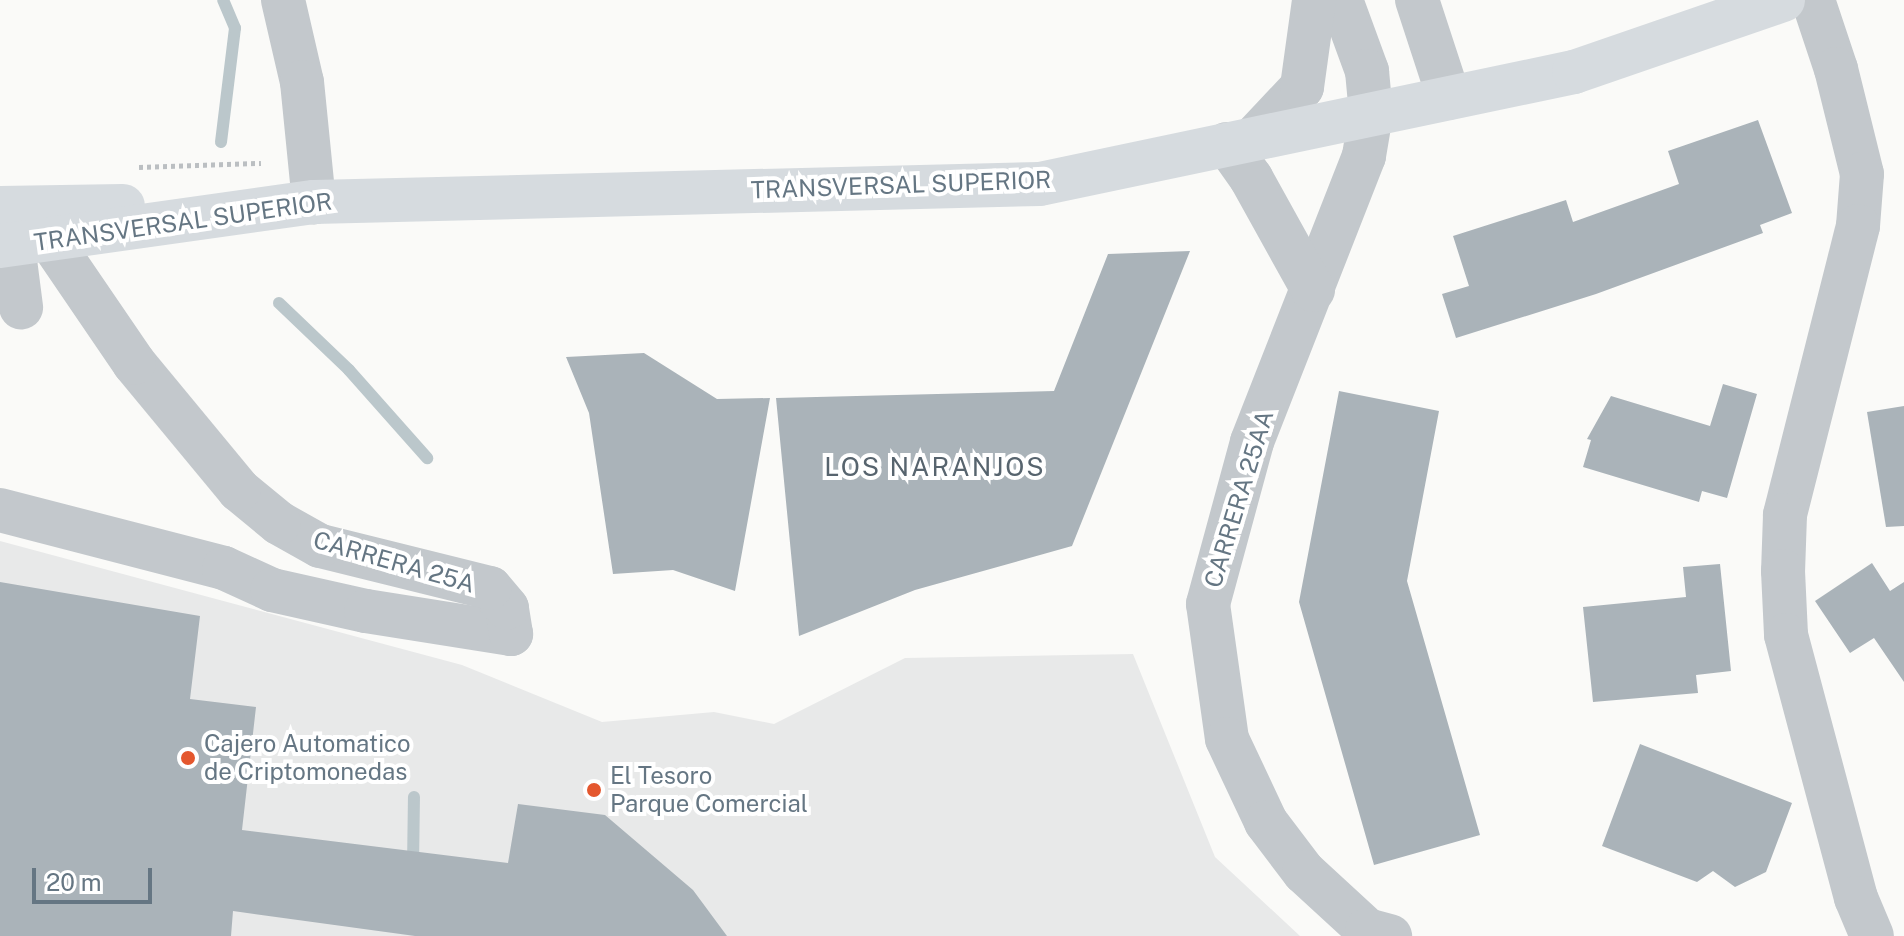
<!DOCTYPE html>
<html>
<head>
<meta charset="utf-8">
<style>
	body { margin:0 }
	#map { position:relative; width:1904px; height:936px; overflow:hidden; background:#fafaf8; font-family:"Public Sans",sans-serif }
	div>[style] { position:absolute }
	.built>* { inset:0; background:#e8e9e9 }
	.stream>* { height:12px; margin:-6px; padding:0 6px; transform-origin:6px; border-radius:6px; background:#bbc7cb }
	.building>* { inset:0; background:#aab3b9 }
	.path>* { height:5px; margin-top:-2.5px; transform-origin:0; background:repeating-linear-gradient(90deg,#bbbfc2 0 4px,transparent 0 8px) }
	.minor>* { height:44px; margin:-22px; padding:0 22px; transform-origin:22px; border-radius:22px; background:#c3c8cc }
	.major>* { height:44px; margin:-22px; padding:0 22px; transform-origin:22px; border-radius:22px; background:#d6dbdf }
	.dots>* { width:22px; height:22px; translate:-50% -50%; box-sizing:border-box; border:4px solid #fff; border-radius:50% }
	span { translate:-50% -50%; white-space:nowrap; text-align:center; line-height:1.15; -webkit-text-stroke:8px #fff; paint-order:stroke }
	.street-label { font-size:24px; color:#657683 }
	.poi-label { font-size:24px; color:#657683 }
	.left { translate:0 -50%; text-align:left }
	.neighbourhood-label { font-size:26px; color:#57646e; letter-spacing:2px }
	.scale { position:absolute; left:32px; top:868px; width:120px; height:36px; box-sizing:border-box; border:4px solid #657683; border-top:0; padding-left:10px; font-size:24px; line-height:28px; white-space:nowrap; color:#657683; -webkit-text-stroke:6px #fff; paint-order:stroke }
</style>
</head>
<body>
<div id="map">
	<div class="built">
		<i style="clip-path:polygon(0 541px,462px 665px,602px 722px,714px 712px,774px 724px,905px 658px,1133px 654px,1215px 857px,1300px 936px,0 936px)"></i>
	</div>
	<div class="stream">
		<i style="left:221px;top:142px;width:115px;rotate:-83deg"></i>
		<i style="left:235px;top:28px;width:30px;rotate:-113deg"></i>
		<i style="left:279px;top:303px;width:97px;rotate:43.7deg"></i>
		<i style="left:349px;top:370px;width:118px;rotate:48.4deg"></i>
		<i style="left:413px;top:866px;width:69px;rotate:-89.2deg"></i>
	</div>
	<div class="building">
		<i style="clip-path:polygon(1758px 120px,1792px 213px,1760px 225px,1763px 233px,1596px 294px,1456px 338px,1442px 294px,1469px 286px,1453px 236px,1566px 200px,1573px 222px,1679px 184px,1668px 151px)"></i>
		<i style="clip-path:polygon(1190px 251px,1072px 546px,915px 590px,799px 636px,776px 398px,1054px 391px,1108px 254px)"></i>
		<i style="clip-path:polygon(644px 353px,717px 399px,770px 398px,735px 591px,673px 570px,613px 574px,589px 413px,566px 357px)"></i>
		<i style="clip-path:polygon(1723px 384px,1757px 394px,1727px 498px,1702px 491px,1699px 502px,1583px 467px,1591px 440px,1587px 439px,1611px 396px,1710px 426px)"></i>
		<i style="clip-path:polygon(1339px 391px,1439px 411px,1407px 581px,1480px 835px,1374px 865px,1299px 602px)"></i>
		<i style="clip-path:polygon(1904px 406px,1904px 526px,1886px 527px,1867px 412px)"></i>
		<i style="clip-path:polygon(1872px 563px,1890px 591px,1904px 582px,1904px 682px,1874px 638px,1850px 653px,1815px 601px)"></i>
		<i style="clip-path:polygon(1720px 564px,1731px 671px,1696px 675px,1698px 693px,1593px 702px,1583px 607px,1686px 597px,1683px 567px)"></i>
		<i style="clip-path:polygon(0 582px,200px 616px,190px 699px,256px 707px,242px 830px,508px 863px,518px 804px,605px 815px,693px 890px,727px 936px,415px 936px,233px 911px,231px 936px,0 936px)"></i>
		<i style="clip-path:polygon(1640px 744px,1792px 803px,1766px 872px,1735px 887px,1713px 871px,1697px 882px,1602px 846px)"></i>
	</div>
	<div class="path">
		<i style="left:139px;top:167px;width:122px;rotate:-1.9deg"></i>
	</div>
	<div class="minor">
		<i style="left:283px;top:0;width:84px;rotate:77deg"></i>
		<i style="left:302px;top:82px;width:121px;rotate:84.3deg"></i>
		<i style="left:1341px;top:0;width:76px;rotate:69.9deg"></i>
		<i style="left:1367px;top:71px;width:43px;rotate:84.7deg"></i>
		<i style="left:1371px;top:114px;width:43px;rotate:99.5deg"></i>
		<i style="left:1364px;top:156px;width:307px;rotate:111.4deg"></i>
		<i style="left:1252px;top:442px;width:168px;rotate:105.2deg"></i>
		<i style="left:1208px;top:604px;width:136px;rotate:82deg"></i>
		<i style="left:1227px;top:739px;width:92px;rotate:64.8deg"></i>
		<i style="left:1266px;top:822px;width:63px;rotate:52.8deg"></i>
		<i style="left:1304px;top:872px;width:86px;rotate:42.6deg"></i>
		<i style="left:1367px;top:930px;width:24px;rotate:15deg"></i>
		<i style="left:1417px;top:0;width:103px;rotate:71.9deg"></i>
		<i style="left:1813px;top:0;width:73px;rotate:71.6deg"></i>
		<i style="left:1836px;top:69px;width:108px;rotate:76.1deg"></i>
		<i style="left:1862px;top:174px;width:52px;rotate:94.4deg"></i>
		<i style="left:1858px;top:226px;width:298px;rotate:104.2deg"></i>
		<i style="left:1785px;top:515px;width:56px;rotate:92deg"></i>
		<i style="left:1783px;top:571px;width:64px;rotate:87.3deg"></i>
		<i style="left:1786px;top:635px;width:272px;rotate:75.1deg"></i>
		<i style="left:1856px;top:898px;width:41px;rotate:67.2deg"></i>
		<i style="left:1254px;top:138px;width:70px;rotate:-46.7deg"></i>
		<i style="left:1302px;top:87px;width:88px;rotate:-82.1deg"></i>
		<i style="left:1227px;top:144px;width:42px;rotate:54.8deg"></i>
		<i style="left:1251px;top:178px;width:128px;rotate:61deg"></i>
		<i style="left:13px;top:245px;width:63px;rotate:82.6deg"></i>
		<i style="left:0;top:510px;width:231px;rotate:14.5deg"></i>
		<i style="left:224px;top:568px;width:53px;rotate:24.6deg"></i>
		<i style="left:272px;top:590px;width:96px;rotate:12.6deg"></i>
		<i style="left:366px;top:611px;width:147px;rotate:9deg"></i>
		<i style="left:511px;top:634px;width:26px;rotate:-99deg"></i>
		<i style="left:507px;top:608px;width:26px;rotate:-130deg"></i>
		<i style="left:490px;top:588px;width:175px;rotate:-166.1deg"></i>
		<i style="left:320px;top:546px;width:47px;rotate:-150.7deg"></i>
		<i style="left:279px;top:523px;width:52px;rotate:-140.5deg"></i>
		<i style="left:239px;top:490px;width:165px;rotate:-129.6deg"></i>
		<i style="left:134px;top:363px;width:149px;rotate:-124.3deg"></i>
	</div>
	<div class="major">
		<i style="left:0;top:208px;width:123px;rotate:-0.9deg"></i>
		<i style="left:0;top:246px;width:317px;rotate:-8deg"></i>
		<i style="left:314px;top:202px;width:726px;rotate:-1.42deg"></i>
		<i style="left:1040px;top:184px;width:546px;rotate:-11.85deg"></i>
		<i style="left:1574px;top:72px;width:221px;rotate:-19deg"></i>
	</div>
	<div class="dots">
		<i style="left:188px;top:758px;background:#e4572e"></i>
		<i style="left:594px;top:790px;background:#e4572e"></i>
	</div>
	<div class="street-label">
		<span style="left:901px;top:185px;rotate:-2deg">TRANSVERSAL SUPERIOR</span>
		<span style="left:183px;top:222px;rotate:-8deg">TRANSVERSAL SUPERIOR</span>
		<span style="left:1239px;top:499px;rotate:-73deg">CARRERA 25AA</span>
		<span style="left:394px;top:562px;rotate:16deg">CARRERA 25A</span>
	</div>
	<div class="poi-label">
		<span class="left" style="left:204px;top:758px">Cajero Automatico<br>de Criptomonedas</span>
		<span class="left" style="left:610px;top:790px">El Tesoro<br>Parque Comercial</span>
	</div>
	<div class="neighbourhood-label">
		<span style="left:935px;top:467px">LOS NARANJOS</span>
	</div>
	<div class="scale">20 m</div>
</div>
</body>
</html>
